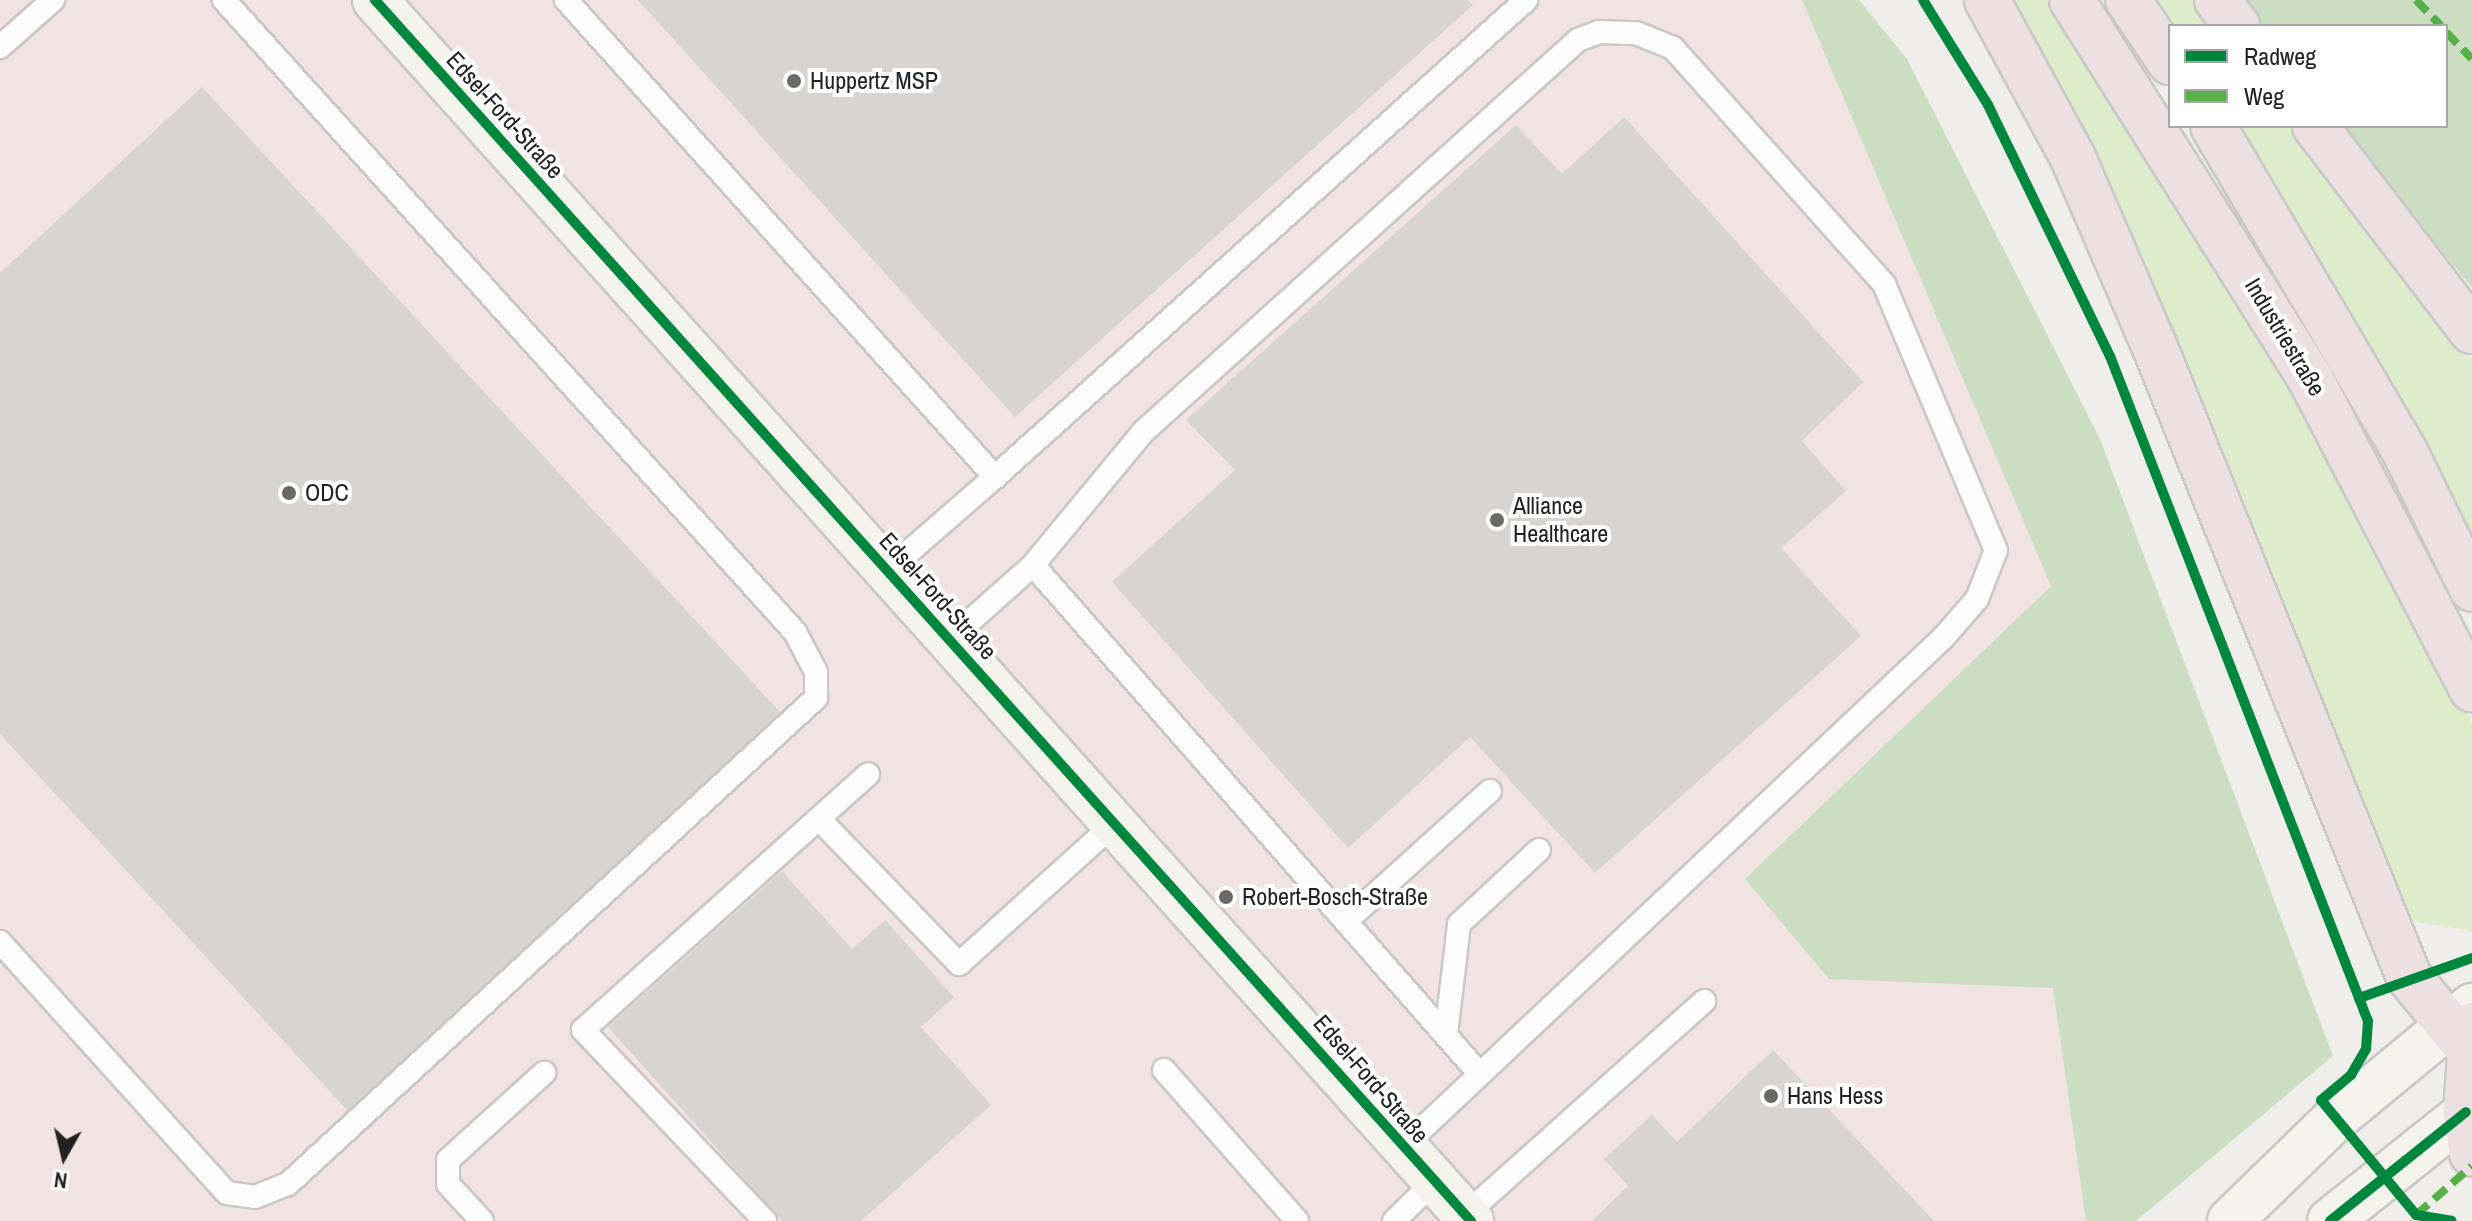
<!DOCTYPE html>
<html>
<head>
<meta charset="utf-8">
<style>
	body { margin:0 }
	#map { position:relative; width:2472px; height:1221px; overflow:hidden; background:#f0eeeb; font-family:"Archivo Narrow",sans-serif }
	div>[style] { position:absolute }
	.commercial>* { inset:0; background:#f1e3e1 }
	.grass>* { inset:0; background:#ddeccb }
	.forest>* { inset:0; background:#cbdec1 }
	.building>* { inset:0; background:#d7d4d2 }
	.roads { filter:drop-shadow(2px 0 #c9c8c7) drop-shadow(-2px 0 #c9c8c7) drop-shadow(0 2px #c9c8c7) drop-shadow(0 -2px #c9c8c7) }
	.lane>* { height:22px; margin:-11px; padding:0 11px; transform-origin:11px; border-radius:11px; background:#fdfcfc }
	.secondary>* { height:44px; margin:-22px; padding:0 22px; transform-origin:22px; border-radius:22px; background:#f4f4ed }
	.highway>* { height:44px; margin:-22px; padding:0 22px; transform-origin:22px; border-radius:22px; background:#ece0e2 }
	.quiet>* { height:8px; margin-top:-4px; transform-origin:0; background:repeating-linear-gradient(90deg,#55b145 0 16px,transparent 0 24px) }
	.cycleway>* { height:10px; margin:-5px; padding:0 5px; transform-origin:5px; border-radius:5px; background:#00873e }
	.dots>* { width:22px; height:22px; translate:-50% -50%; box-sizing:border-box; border:4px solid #fff; border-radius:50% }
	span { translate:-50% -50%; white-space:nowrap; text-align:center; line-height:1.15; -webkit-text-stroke:8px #fff; paint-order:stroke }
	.poi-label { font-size:24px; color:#222 }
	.left { translate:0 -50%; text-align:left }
	.street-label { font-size:24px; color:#222 }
	.legend { position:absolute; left:2168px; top:24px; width:280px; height:104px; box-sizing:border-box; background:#fff; border:2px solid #a7a7a7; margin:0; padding:10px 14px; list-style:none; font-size:24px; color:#222 }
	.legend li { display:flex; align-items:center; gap:16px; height:40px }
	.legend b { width:40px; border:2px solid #a7a7a7 }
	.north { position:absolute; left:24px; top:1117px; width:80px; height:80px; -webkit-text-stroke:6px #fff; paint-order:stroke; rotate:188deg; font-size:22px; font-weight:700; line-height:32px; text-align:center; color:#222 }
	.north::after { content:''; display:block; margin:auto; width:28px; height:36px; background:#222; clip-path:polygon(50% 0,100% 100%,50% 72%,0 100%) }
</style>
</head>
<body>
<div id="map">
	<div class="commercial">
		<i style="clip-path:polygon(0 0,1802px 0,2259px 1072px,2102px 1221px,0 1221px)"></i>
	</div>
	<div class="grass">
		<i style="clip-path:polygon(2004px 0,2055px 0,2196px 211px,2429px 632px,2472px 723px,2472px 931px,2411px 921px,2198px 405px)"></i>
		<i style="clip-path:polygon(2149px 0,2192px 0,2212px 26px,2170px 26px)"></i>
		<i style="clip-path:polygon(2231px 126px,2291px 126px,2472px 360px,2472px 549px)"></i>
	</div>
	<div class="forest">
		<i style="clip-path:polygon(1802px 0,1859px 0,1907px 59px,2100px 439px,2333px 1056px,2136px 1221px,2086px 1221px,2053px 988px,1829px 979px,1745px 879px,2051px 586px)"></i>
		<i style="clip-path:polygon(2236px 0,2472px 0,2472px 288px,2339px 126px,2446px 126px,2446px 26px,2257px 26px)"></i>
	</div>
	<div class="building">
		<i style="clip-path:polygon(638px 0,1468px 0,1473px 5px,1015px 417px)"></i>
		<i style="clip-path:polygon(202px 87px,781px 713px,348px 1111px,0 734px,0 273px)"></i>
		<i style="clip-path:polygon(1624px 117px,1863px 382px,1802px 441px,1846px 491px,1781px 548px,1861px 636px,1595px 873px,1470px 737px,1348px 848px,1112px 582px,1235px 470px,1186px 420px,1516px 125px,1562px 174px)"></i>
		<i style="clip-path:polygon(782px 871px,852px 949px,885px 920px,954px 997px,921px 1027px,991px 1105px,861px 1221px,782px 1221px,608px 1027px)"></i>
		<i style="clip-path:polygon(1773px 1050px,1934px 1221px,1592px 1221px,1628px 1186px,1604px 1159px,1652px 1115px,1677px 1142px)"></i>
	</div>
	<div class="roads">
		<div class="lane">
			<i style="left:566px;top:0;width:642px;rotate:48.03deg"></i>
			<i style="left:995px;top:477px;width:142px;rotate:139deg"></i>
			<i style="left:0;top:47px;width:71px;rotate:-41.6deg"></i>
			<i style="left:995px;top:477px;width:714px;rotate:-41.93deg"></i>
			<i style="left:1033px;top:565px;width:675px;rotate:48.73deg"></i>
			<i style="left:950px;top:639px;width:111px;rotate:-41.7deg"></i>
			<i style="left:1033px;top:565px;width:174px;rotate:-50.4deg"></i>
			<i style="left:1144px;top:431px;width:584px;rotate:-42.02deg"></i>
			<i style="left:1578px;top:40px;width:22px;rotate:-21deg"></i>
			<i style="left:1599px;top:32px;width:37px;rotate:2deg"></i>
			<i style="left:1636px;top:33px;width:40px;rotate:22deg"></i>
			<i style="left:1673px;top:48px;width:317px;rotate:48.2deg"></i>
			<i style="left:1884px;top:284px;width:289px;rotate:67.2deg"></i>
			<i style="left:1996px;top:550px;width:53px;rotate:111.2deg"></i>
			<i style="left:1977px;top:599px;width:52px;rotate:131.1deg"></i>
			<i style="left:1943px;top:638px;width:741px;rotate:136.7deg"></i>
			<i style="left:821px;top:821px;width:199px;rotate:46deg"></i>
			<i style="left:959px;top:964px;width:212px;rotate:-42.1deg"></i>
			<i style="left:1346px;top:921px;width:194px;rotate:-42.1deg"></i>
			<i style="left:0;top:942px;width:338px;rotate:47.9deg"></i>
			<i style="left:227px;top:1193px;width:28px;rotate:8deg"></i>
			<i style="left:255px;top:1197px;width:35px;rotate:-22deg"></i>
			<i style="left:288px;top:1184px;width:718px;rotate:-42.63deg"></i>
			<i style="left:816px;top:698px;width:26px;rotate:-90deg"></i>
			<i style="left:816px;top:672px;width:45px;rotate:-117.7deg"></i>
			<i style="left:795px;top:632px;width:852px;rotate:-132.1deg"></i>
			<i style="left:1446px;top:1035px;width:112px;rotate:-83.3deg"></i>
			<i style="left:1459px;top:924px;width:109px;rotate:-42.8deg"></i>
			<i style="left:1164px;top:1070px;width:201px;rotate:48.6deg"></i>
			<i style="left:1465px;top:1215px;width:321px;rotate:-41.8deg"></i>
			<i style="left:482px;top:1221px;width:50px;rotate:-132.6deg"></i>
			<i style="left:448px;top:1184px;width:24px;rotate:-90deg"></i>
			<i style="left:448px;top:1160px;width:130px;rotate:-42.2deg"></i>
			<i style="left:765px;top:1221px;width:264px;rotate:-133.6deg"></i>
			<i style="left:583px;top:1030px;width:383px;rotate:-41.9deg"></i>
			<i style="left:1394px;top:1221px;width:57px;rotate:-44.3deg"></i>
		</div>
		<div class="secondary">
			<i style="left:375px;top:0;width:1641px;rotate:48.09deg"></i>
			<i style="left:2230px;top:1221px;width:146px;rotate:-44.2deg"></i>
			<i style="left:2335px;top:1119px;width:178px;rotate:-39.5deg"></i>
			<i style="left:2330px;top:1221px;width:181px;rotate:-38.5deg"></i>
		</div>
		<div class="highway">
			<i style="left:1987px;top:0;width:180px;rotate:61.4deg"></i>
			<i style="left:2073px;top:158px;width:204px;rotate:66.6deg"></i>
			<i style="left:2154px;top:345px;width:682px;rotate:68.03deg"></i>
			<i style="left:2409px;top:977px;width:99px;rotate:50.3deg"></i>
			<i style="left:2072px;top:0;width:447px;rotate:57.8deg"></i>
			<i style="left:2310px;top:378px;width:351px;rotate:62.5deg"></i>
			<i style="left:2128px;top:0;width:75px;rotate:55.9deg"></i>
			<i style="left:2217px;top:0;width:33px;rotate:52deg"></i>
			<i style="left:2213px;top:126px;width:381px;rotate:59.5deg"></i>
			<i style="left:2406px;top:454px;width:150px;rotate:63.9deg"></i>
			<i style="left:2315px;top:126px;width:258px;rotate:52.6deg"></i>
			<i style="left:2472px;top:1025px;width:87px;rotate:93.9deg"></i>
			<i style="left:2466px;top:1112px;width:42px;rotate:81.9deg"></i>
		</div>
	</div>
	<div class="quiet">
		<i style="left:2416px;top:0;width:36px;rotate:46deg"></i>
		<i style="left:2446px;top:32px;width:37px;rotate:46deg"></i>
		<i style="left:2416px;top:1215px;width:74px;rotate:-41.2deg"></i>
	</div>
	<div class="cycleway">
		<i style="left:375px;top:0;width:1641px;rotate:48.09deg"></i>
		<i style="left:1923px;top:0;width:123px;rotate:58.2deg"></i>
		<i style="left:1988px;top:105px;width:279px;rotate:64.1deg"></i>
		<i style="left:2110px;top:356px;width:713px;rotate:68.8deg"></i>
		<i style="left:2368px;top:1021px;width:28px;rotate:94deg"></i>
		<i style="left:2366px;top:1049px;width:30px;rotate:120deg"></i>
		<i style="left:2351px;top:1075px;width:39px;rotate:140deg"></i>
		<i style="left:2321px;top:1100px;width:149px;rotate:50.4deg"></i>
		<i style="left:2416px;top:1215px;width:36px;rotate:9deg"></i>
		<i style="left:2359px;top:998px;width:120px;rotate:-19.5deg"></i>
		<i style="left:2330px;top:1221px;width:174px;rotate:-38.7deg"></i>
	</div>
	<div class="dots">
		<i style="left:794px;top:81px;background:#6a6968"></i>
		<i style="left:289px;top:493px;background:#6a6968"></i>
		<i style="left:1497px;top:520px;background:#6a6968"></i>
		<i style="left:1226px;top:897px;background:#6a6968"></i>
		<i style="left:1771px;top:1096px;background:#6a6968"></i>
	</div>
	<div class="poi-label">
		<span class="left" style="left:810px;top:81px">Huppertz MSP</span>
		<span class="left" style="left:305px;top:493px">ODC</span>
		<span class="left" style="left:1513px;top:520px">Alliance<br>Healthcare</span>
		<span class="left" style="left:1242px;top:897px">Robert-Bosch-Straße</span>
		<span class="left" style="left:1787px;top:1096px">Hans Hess</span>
	</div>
	<div class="street-label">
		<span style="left:505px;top:115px;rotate:48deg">Edsel-Ford-Straße</span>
		<span style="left:2285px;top:337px;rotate:59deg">Industriestraße</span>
		<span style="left:938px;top:596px;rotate:48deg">Edsel-Ford-Straße</span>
		<span style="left:1371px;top:1079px;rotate:49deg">Edsel-Ford-Straße</span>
	</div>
	<ul class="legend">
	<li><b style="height:10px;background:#00873e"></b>Radweg</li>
	<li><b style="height:10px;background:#55b145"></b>Weg</li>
	</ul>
	<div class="north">N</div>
</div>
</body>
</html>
